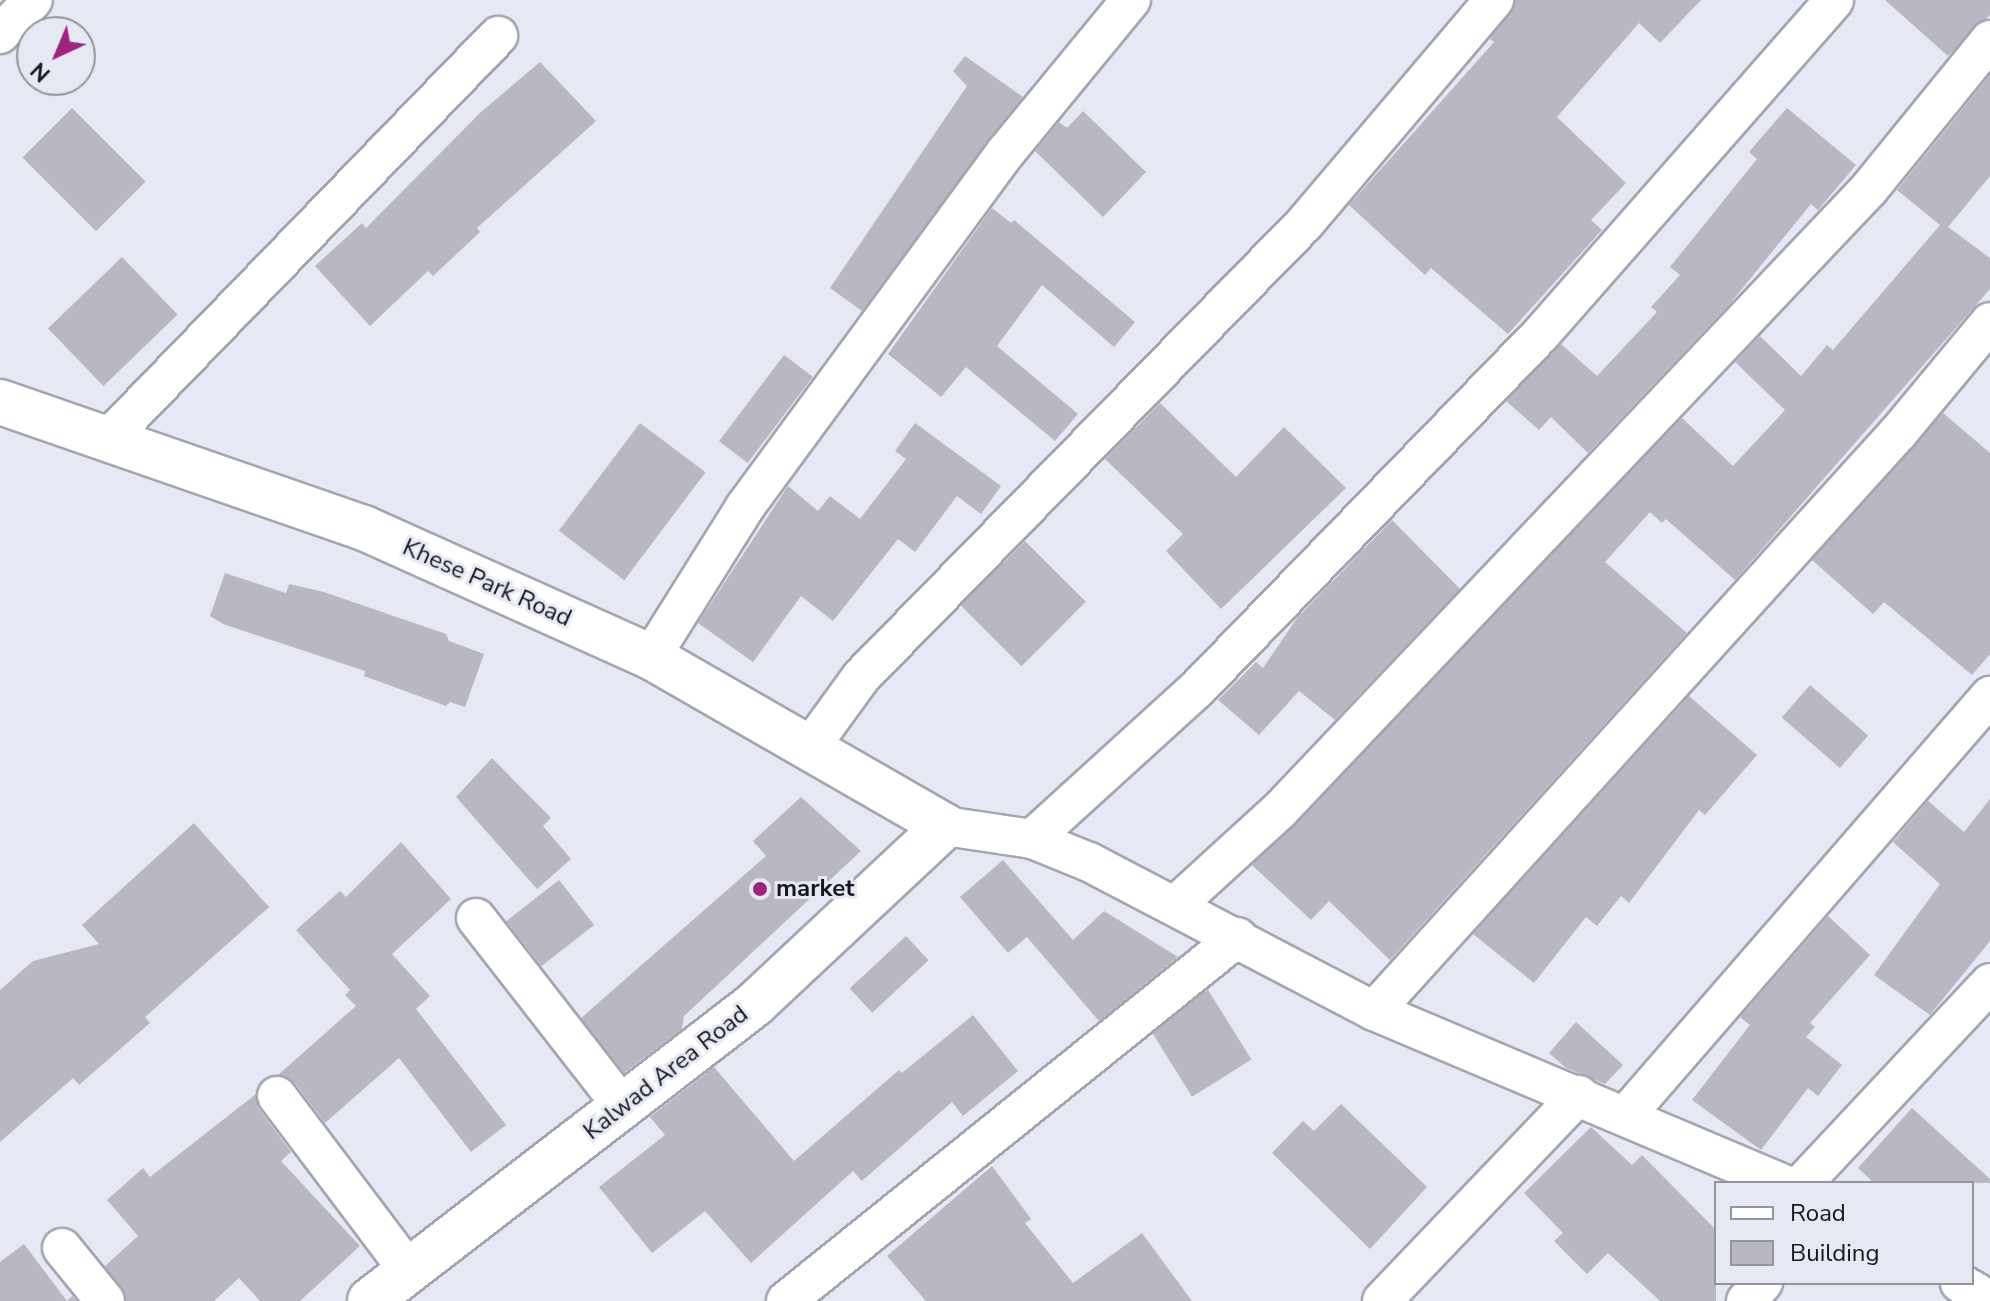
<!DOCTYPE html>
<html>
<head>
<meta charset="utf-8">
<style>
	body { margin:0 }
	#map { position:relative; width:1990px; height:1301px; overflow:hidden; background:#e6e9f4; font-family:"Nunito Sans",sans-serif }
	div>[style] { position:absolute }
	.building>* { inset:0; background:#b8b7c2; transform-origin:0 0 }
	.roads { filter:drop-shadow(2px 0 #a3a6b0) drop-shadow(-2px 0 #a3a6b0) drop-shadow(0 2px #a3a6b0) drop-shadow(0 -2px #a3a6b0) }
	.minor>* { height:38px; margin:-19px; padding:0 19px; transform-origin:19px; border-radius:19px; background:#fff }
	.tertiary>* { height:44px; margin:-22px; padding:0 22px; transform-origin:22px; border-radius:22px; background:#fff }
	.dots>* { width:22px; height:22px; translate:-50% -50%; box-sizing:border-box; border:4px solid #e6e9f4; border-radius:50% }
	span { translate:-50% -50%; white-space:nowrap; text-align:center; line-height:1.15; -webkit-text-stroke:6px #e6e9f4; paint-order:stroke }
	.street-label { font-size:24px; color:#17181c }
	.poi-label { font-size:24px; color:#17181c; font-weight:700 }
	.left { translate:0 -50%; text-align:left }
	.legend { position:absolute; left:1714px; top:1181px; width:260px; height:104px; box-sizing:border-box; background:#e6e9f4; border:2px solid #93959e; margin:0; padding:10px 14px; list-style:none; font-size:24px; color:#17181c }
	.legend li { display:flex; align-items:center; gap:16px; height:40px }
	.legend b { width:40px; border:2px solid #93959e }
	.north { position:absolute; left:16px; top:16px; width:80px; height:80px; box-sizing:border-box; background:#e6e9f4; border:2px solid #93959e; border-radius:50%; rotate:224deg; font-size:22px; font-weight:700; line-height:32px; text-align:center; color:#17181c }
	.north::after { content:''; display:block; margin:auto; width:28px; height:36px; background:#9d257d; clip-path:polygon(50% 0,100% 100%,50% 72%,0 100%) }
</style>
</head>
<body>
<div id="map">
	<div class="building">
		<i style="clip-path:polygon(1516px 0,1701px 0,1660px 43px,1639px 23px,1557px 117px,1626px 183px,1591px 220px,1602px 230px,1508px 334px,1431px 268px,1425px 275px,1349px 205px,1494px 42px,1490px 39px)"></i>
		<i style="clip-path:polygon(1885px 0,1990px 0,1990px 15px,1948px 56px)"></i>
		<i style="clip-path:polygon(965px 56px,1023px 97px,862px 311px,830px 288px,967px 86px,953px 71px)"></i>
		<i style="clip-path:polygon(540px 62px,596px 121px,477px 228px,480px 232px,433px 276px,428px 271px,370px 326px,315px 266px,362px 223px,366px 228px,481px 112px)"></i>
		<i style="clip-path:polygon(1990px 75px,1990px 176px,1948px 227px,1990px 258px,1990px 289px,1735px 580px,1666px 519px,1662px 523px,1650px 512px,1605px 562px,1687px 633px,1390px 960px,1329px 901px,1311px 920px,1252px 865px,1682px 418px,1733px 466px,1785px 410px,1735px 362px,1760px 336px,1801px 376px,1827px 345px,1833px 350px,1940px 225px,1897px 190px)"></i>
		<i style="left:72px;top:108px;width:104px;height:70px;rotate:45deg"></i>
		<i style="clip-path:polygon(1787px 108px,1856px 165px,1818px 210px,1811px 204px,1728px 306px,1588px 453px,1551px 417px,1539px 430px,1506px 401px,1561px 344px,1597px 376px,1657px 312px,1651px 307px,1680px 275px,1670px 267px,1757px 159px,1749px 152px)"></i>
		<i style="clip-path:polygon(1083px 111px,1146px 172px,1103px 217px,1035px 151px,1059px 122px,1067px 128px)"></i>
		<i style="clip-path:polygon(992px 208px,1011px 223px,1014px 220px,1135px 322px,1114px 347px,1042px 285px,997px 346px,1078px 414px,1055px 441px,966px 367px,941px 397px,888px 354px)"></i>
		<i style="left:122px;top:257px;width:80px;height:103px;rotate:46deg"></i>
		<i style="left:784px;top:355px;width:36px;height:108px;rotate:37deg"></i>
		<i style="clip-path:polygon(1160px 403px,1236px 477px,1284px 427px,1346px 488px,1221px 609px,1166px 551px,1183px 534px,1105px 459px)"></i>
		<i style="clip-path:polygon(1943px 413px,1990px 453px,1990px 654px,1972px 675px,1884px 602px,1873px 614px,1812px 560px)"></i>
		<i style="left:640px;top:423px;width:82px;height:135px;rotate:37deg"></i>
		<i style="clip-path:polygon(915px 423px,1001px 486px,981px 514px,957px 496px,915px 552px,898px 539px,833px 621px,801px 596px,753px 662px,698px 623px,788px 486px,818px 511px,830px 496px,860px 519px,906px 459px,895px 451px)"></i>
		<i style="clip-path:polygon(1392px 520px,1460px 589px,1335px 720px,1299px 691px,1259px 735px,1218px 700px,1256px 662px,1263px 668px,1297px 618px)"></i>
		<i style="left:1025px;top:541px;width:86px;height:91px;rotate:45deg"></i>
		<i style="clip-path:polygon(225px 573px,286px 593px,289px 584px,324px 592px,446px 634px,449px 641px,484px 654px,465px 707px,450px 702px,446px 706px,364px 676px,365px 671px,223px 624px,210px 616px)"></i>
		<i style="left:1810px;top:685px;width:77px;height:43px;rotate:41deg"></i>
		<i style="clip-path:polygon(1689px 696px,1757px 755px,1705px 815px,1699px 810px,1629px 903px,1621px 896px,1597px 926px,1586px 917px,1534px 983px,1473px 934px)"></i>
		<i style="clip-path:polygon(492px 758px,551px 818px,543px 826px,571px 859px,537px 889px,456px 797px)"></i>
		<i style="clip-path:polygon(801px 797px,861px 851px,684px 1016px,682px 1029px,624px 1073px,581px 1018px,766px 856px,753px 841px)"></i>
		<i style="clip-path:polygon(1990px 799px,1990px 941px,1930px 1015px,1874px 975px,1940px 884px,1893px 842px,1928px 801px,1964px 832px)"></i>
		<i style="clip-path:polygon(194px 823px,269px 907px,145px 1017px,150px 1023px,79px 1085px,73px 1078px,0 1142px,0 990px,33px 961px,99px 944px,82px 925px)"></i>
		<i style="clip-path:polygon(401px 842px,451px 899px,392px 954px,430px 996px,416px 1009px,506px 1125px,471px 1152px,399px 1058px,325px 1123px,295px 1083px,278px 1075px,356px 1006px,345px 995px,350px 990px,296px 930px,340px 891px,346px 897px)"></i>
		<i style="clip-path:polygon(1003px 860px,1073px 940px,1104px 911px,1178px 957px,1099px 1021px,1027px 937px,1008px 953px,960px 897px)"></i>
		<i style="left:559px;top:880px;width:57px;height:67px;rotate:52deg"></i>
		<i style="clip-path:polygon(1828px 916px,1870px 955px,1810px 1023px,1815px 1027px,1806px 1037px,1842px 1065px,1818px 1096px,1808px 1088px,1761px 1150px,1692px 1100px,1750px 1025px,1740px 1017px)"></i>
		<i style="left:906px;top:936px;width:33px;height:77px;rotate:47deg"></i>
		<i style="left:1208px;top:990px;width:82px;height:70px;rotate:58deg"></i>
		<i style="clip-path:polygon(973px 1015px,1018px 1071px,963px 1116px,952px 1102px,862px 1181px,853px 1171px,751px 1263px,705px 1211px,652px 1253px,599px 1187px,665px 1135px,650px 1117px,714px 1067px,794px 1161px,899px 1070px,902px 1073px)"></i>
		<i style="clip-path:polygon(1576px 1022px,1623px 1065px,1605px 1084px,1566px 1068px,1549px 1053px)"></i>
		<i style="clip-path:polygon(256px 1094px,259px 1109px,291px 1152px,281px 1161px,360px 1246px,300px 1301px,260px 1301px,239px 1278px,214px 1301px,126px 1301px,105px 1266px,138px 1236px,107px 1200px,143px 1168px,150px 1177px)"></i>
		<i style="clip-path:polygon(1341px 1104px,1427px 1187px,1370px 1249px,1272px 1153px,1303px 1121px,1314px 1131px)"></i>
		<i style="clip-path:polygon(1912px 1108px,1990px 1179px,1990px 1183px,1874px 1183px,1858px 1168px)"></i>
		<i style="clip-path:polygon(1591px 1127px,1632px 1165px,1642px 1155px,1716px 1230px,1716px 1301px,1660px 1301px,1608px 1253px,1587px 1274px,1554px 1241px,1563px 1233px,1524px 1193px)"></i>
		<i style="clip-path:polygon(992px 1166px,1031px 1219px,1025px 1223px,1073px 1283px,1142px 1233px,1192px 1301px,926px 1301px,887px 1256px)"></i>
		<i style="clip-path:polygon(24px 1244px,67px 1301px,72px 1296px,77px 1301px,0 1301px,0 1262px)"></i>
	</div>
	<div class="roads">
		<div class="minor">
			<i style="left:0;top:34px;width:47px;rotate:-45.9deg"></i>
			<i style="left:108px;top:439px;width:561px;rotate:-45.94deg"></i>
			<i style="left:651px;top:657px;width:177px;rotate:-57.9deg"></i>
			<i style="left:745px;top:507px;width:441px;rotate:-53.7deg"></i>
			<i style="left:1006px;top:152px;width:197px;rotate:-50.6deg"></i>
			<i style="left:808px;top:750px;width:90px;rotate:-54deg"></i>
			<i style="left:861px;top:677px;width:634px;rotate:-45.64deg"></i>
			<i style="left:1304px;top:224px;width:294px;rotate:-49.7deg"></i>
			<i style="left:945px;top:826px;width:88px;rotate:8.5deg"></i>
			<i style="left:1032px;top:839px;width:61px;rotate:22deg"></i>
			<i style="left:1089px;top:862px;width:322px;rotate:27.6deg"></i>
			<i style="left:1374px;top:1011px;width:443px;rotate:22.9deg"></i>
			<i style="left:1032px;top:839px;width:222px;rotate:-42.3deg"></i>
			<i style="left:1196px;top:690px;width:496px;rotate:-45.9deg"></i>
			<i style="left:1541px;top:334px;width:444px;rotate:-48.7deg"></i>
			<i style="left:1177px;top:904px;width:138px;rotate:-42.4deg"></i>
			<i style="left:1279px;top:811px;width:857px;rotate:-46.51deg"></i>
			<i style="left:1869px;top:189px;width:192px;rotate:-50.9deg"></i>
			<i style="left:476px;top:918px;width:239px;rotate:52.1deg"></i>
			<i style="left:1374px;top:1011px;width:780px;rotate:-47.81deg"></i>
			<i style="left:1898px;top:433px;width:144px;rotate:-50.3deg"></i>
			<i style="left:277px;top:1096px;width:218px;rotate:53deg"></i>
			<i style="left:1627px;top:1114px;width:554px;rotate:-49.03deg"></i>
			<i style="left:1803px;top:1183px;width:274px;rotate:-46.9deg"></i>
			<i style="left:62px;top:1248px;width:68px;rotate:50.9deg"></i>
			<i style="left:1960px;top:1283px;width:34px;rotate:30deg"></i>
			<i style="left:786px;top:1301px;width:580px;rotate:-38.84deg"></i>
			<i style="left:1382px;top:1301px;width:285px;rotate:-46.3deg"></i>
			<i style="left:1746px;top:1301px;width:25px;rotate:-47deg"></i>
		</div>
		<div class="tertiary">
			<i style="left:0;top:402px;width:385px;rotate:19.1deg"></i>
			<i style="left:364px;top:528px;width:315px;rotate:24.2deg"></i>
			<i style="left:651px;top:657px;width:339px;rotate:29.9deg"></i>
			<i style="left:945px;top:826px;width:260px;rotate:136.9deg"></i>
			<i style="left:755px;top:1004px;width:486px;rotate:142.4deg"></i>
		</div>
	</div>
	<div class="dots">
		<i style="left:760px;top:889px;background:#9d257d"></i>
	</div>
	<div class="street-label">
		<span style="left:487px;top:583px;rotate:24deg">Khese Park Road</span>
		<span style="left:666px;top:1073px;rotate:-38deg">Kalwad Area Road</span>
	</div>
	<div class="poi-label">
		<span class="left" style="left:776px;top:889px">market</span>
	</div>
	<ul class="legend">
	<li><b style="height:10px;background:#fff"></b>Road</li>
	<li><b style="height:22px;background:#b8b7c2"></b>Building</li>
	</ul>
	<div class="north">N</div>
</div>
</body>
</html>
